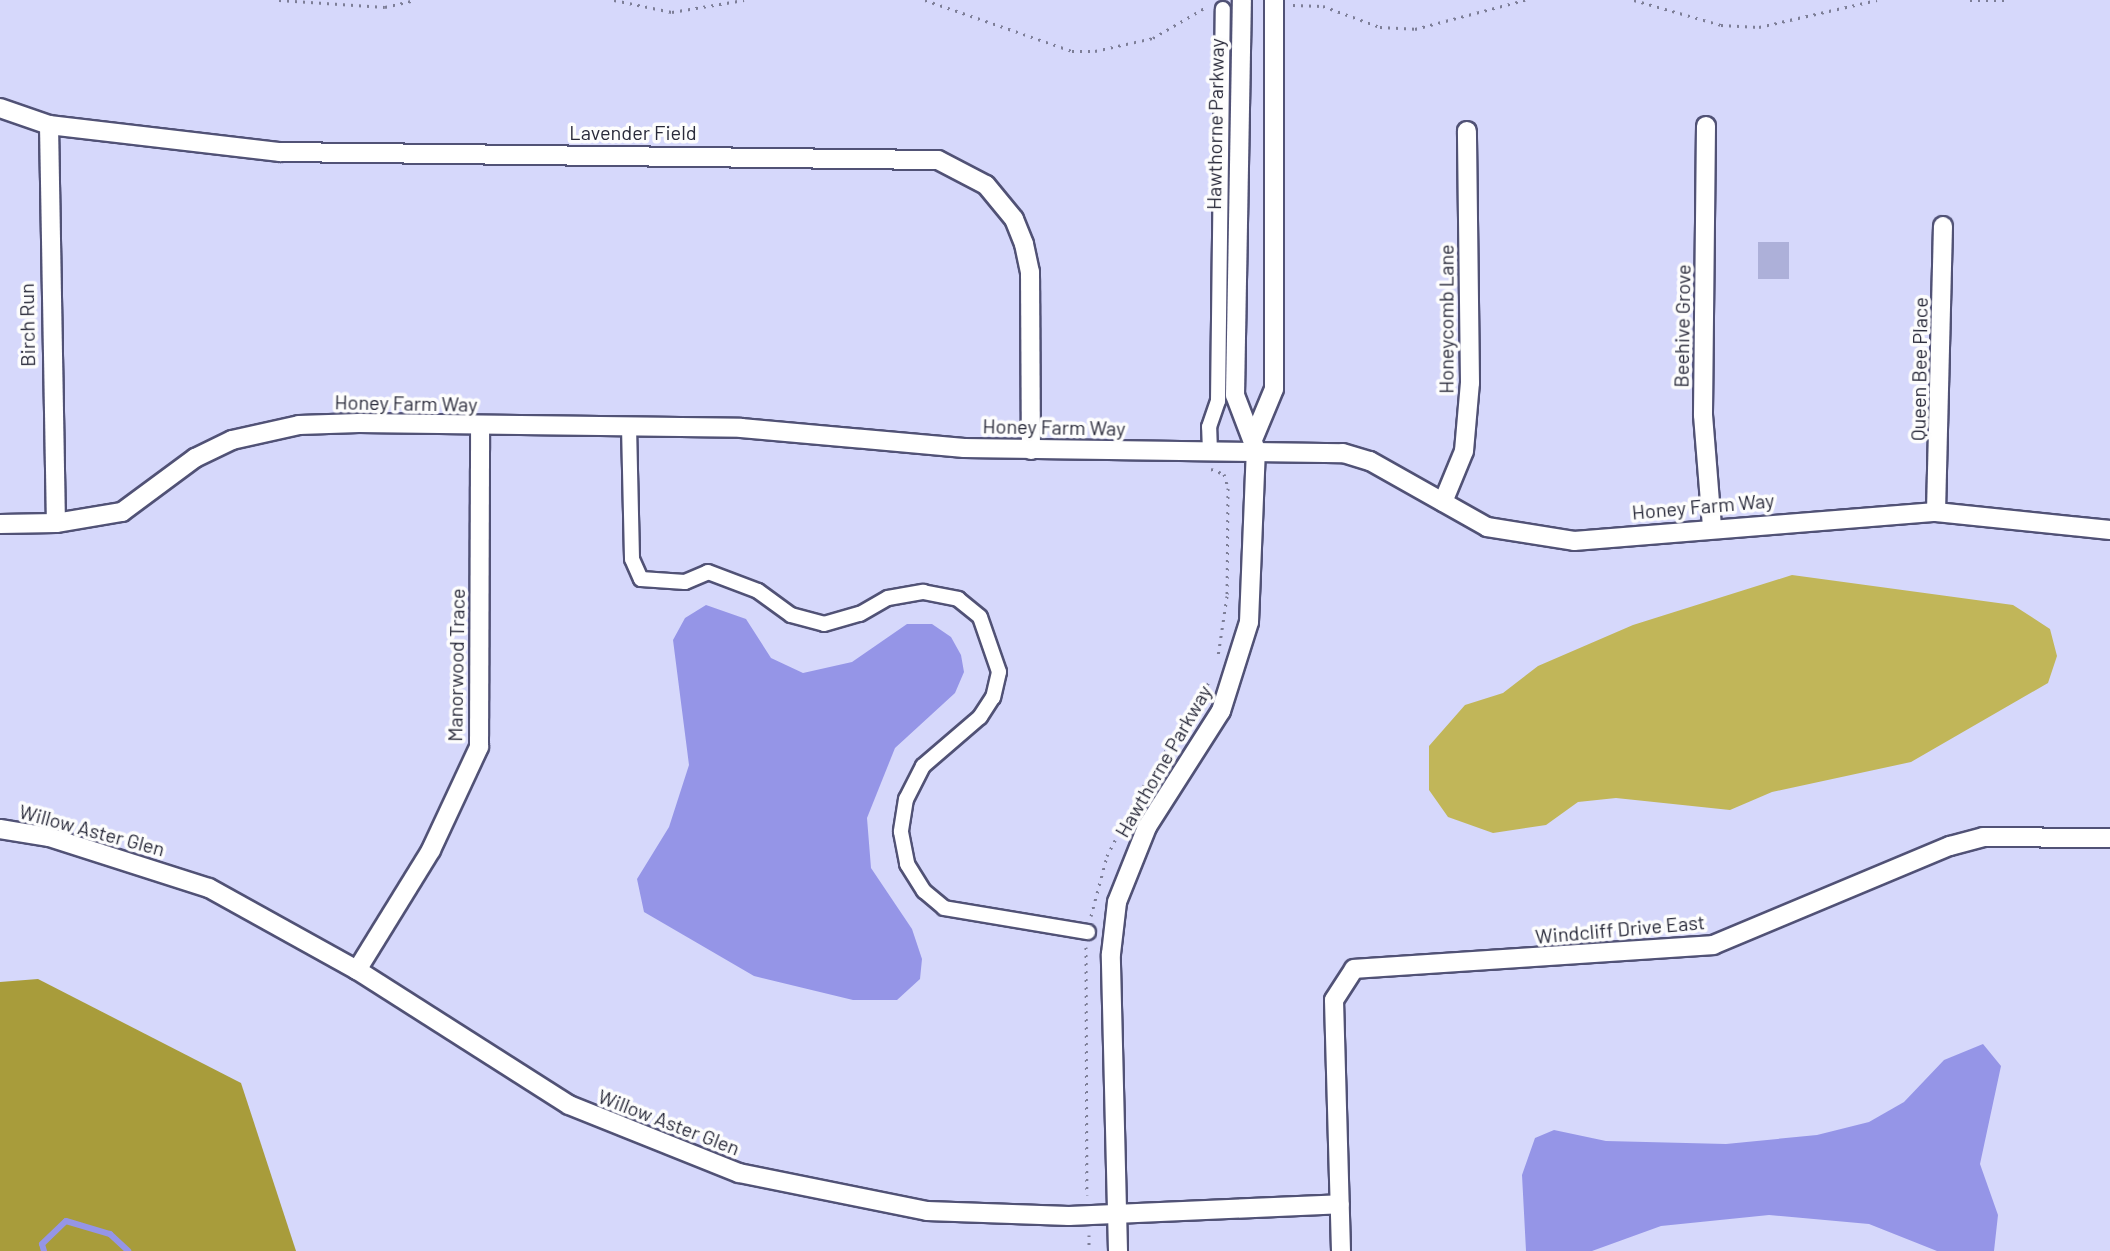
<!DOCTYPE html>
<html>
<head>
<meta charset="utf-8">
<style>
	body { margin:0 }
	#map { position:relative; width:2110px; height:1251px; overflow:hidden; background:#d6d8fb; font-family:Barlow,sans-serif }
	div>[style] { position:absolute }
	.green>* { inset:0; background:#c1b659 }
	.forest>* { inset:0; background:#a89c3b }
	.water>* { inset:0; background:#9595e7 }
	.stream>* { height:6px; margin:-3px; padding:0 3px; transform-origin:3px; border-radius:3px; background:#9595e7 }
	.building>* { inset:0; background:#adb0d9; transform-origin:0 0 }
	.path>* { height:3px; margin-top:-1.5px; transform-origin:0; background:repeating-linear-gradient(90deg,#7d7e97 0 2px,transparent 0 8px) }
	.roads { filter:drop-shadow(2px 0 #515276) drop-shadow(-2px 0 #515276) drop-shadow(0 2px #515276) drop-shadow(0 -2px #515276) }
	.pedestrian>* { height:14px; margin:-7px; padding:0 7px; transform-origin:7px; border-radius:7px; background:#fff }
	.minor>* { height:18px; margin:-9px; padding:0 9px; transform-origin:9px; border-radius:9px; background:#fff }
	span { translate:-50% -50%; white-space:nowrap; text-align:center; line-height:1.15; -webkit-text-stroke:7px #fdfdfd; paint-order:stroke }
	.street-label { font-size:20px; color:#292a3a }
</style>
</head>
<body>
<div id="map">
	<div class="green">
		<i style="clip-path:polygon(1792px 575px,2013px 605px,2050px 629px,2057px 656px,2048px 683px,1911px 762px,1772px 792px,1730px 810px,1616px 798px,1578px 802px,1546px 825px,1493px 833px,1448px 817px,1429px 790px,1429px 746px,1465px 705px,1503px 693px,1538px 666px,1633px 625px)"></i>
	</div>
	<div class="forest">
		<i style="clip-path:polygon(38px 979px,241px 1083px,296px 1251px,0 1251px,0 982px)"></i>
	</div>
	<div class="water">
		<i style="clip-path:polygon(706px 605px,746px 619px,771px 658px,803px 673px,852px 662px,907px 624px,932px 624px,951px 637px,961px 655px,964px 672px,955px 693px,895px 748px,867px 818px,871px 868px,912px 929px,922px 959px,920px 979px,897px 1000px,853px 1000px,754px 976px,644px 912px,637px 879px,669px 827px,689px 765px,673px 640px,685px 618px)"></i>
		<i style="clip-path:polygon(1983px 1044px,2001px 1066px,1980px 1164px,1998px 1215px,1994px 1251px,1937px 1251px,1869px 1224px,1769px 1215px,1661px 1226px,1592px 1251px,1526px 1251px,1522px 1175px,1535px 1138px,1554px 1130px,1606px 1141px,1726px 1144px,1817px 1135px,1869px 1122px,1904px 1102px,1944px 1060px)"></i>
	</div>
	<div class="stream">
		<i style="left:44px;top:1251px;width:7px;rotate:-106deg"></i>
		<i style="left:42px;top:1244px;width:33px;rotate:-44deg"></i>
		<i style="left:66px;top:1221px;width:46px;rotate:16.5deg"></i>
		<i style="left:110px;top:1234px;width:25px;rotate:43deg"></i>
	</div>
	<div class="building">
		<i style="left:1758px;top:242px;width:31px;height:37px"></i>
	</div>
	<div class="path">
		<i style="left:279px;top:0;width:106px;rotate:3.8deg"></i>
		<i style="left:385px;top:7px;width:31px;rotate:-13deg"></i>
		<i style="left:614px;top:0;width:59px;rotate:11.7deg"></i>
		<i style="left:672px;top:12px;width:73px;rotate:-9.5deg"></i>
		<i style="left:925px;top:0;width:156px;rotate:19.1deg"></i>
		<i style="left:1072px;top:51px;width:23px"></i>
		<i style="left:1095px;top:51px;width:59px;rotate:-12.6deg"></i>
		<i style="left:1153px;top:38px;width:61px;rotate:-30.3deg"></i>
		<i style="left:1634px;top:0;width:91px;rotate:16deg"></i>
		<i style="left:1721px;top:25px;width:38px;rotate:3deg"></i>
		<i style="left:1759px;top:27px;width:121px;rotate:-12.9deg"></i>
		<i style="left:1970px;top:0;width:37px"></i>
		<i style="left:1293px;top:5px;width:30px;rotate:2deg"></i>
		<i style="left:1323px;top:6px;width:61px;rotate:20.2deg"></i>
		<i style="left:1380px;top:27px;width:35px;rotate:3deg"></i>
		<i style="left:1415px;top:29px;width:114px;rotate:-14.8deg"></i>
		<i style="left:1211px;top:469px;width:14px;rotate:21deg"></i>
		<i style="left:1224px;top:474px;width:15px;rotate:74deg"></i>
		<i style="left:1228px;top:488px;width:108px;rotate:90.5deg"></i>
		<i style="left:1227px;top:596px;width:61px;rotate:98.5deg"></i>
		<i style="left:1091px;top:916px;width:62px;rotate:-75.1deg"></i>
		<i style="left:1107px;top:856px;width:71px;rotate:-63.1deg"></i>
		<i style="left:1139px;top:793px;width:131px;rotate:-57.8deg"></i>
		<i style="left:1086px;top:947px;width:248px;rotate:89.8deg"></i>
		<i style="left:1089px;top:1235px;width:16px;rotate:90deg"></i>
	</div>
	<div class="roads">
		<div class="pedestrian">
			<i style="left:629px;top:426px;width:133px;rotate:88.7deg"></i>
			<i style="left:632px;top:559px;width:22px;rotate:66deg"></i>
			<i style="left:641px;top:579px;width:44px;rotate:3.9deg"></i>
			<i style="left:685px;top:582px;width:25px;rotate:-23deg"></i>
			<i style="left:708px;top:572px;width:53px;rotate:20.8deg"></i>
			<i style="left:758px;top:591px;width:41px;rotate:36deg"></i>
			<i style="left:791px;top:615px;width:34px;rotate:15deg"></i>
			<i style="left:824px;top:624px;width:37px;rotate:-16deg"></i>
			<i style="left:860px;top:614px;width:32px;rotate:-30deg"></i>
			<i style="left:888px;top:598px;width:36px;rotate:-10deg"></i>
			<i style="left:923px;top:592px;width:36px;rotate:11deg"></i>
			<i style="left:958px;top:599px;width:28px;rotate:39deg"></i>
			<i style="left:980px;top:617px;width:58px;rotate:70.9deg"></i>
			<i style="left:999px;top:672px;width:26px;rotate:103deg"></i>
			<i style="left:993px;top:697px;width:24px;rotate:123deg"></i>
			<i style="left:980px;top:717px;width:75px;rotate:139.3deg"></i>
			<i style="left:923px;top:766px;width:37px;rotate:117deg"></i>
			<i style="left:906px;top:799px;width:33px;rotate:99deg"></i>
			<i style="left:901px;top:832px;width:33px;rotate:79deg"></i>
			<i style="left:907px;top:864px;width:32px;rotate:58deg"></i>
			<i style="left:924px;top:891px;width:26px;rotate:40deg"></i>
			<i style="left:944px;top:908px;width:146px;rotate:9.5deg"></i>
			<i style="left:1210px;top:452px;width:25px;rotate:-92deg"></i>
			<i style="left:1209px;top:427px;width:28px;rotate:-71deg"></i>
			<i style="left:1218px;top:401px;width:392px;rotate:-89.3deg"></i>
		</div>
		<div class="minor">
			<i style="left:0;top:108px;width:52px;rotate:19.1deg"></i>
			<i style="left:49px;top:125px;width:233px;rotate:6.7deg"></i>
			<i style="left:280px;top:152px;width:658px;rotate:0.7deg"></i>
			<i style="left:938px;top:160px;width:54px;rotate:27.5deg"></i>
			<i style="left:986px;top:185px;width:44px;rotate:50.5deg"></i>
			<i style="left:1014px;top:219px;width:27px;rotate:68deg"></i>
			<i style="left:1024px;top:244px;width:29px;rotate:78deg"></i>
			<i style="left:1030px;top:272px;width:178px;rotate:89.7deg"></i>
			<i style="left:49px;top:125px;width:398px;rotate:89deg"></i>
			<i style="left:1706px;top:126px;width:289px;rotate:90.6deg"></i>
			<i style="left:1703px;top:415px;width:112px;rotate:85.4deg"></i>
			<i style="left:1254px;top:437px;width:52px;rotate:-67.4deg"></i>
			<i style="left:1274px;top:389px;width:389px;rotate:-90deg"></i>
			<i style="left:1443px;top:502px;width:55px;rotate:-67.6deg"></i>
			<i style="left:1464px;top:451px;width:68px;rotate:-85deg"></i>
			<i style="left:1470px;top:383px;width:252px;rotate:-90.7deg"></i>
			<i style="left:1936px;top:512px;width:286px;rotate:-88.6deg"></i>
			<i style="left:0;top:524px;width:56px;rotate:-1deg"></i>
			<i style="left:56px;top:523px;width:67px;rotate:-9.5deg"></i>
			<i style="left:122px;top:512px;width:91px;rotate:-36.5deg"></i>
			<i style="left:195px;top:458px;width:41px;rotate:-25.9deg"></i>
			<i style="left:232px;top:440px;width:69px;rotate:-12.6deg"></i>
			<i style="left:299px;top:425px;width:60px;rotate:-1.9deg"></i>
			<i style="left:359px;top:423px;width:382px;rotate:0.7deg"></i>
			<i style="left:741px;top:428px;width:224px;rotate:5.1deg"></i>
			<i style="left:964px;top:448px;width:379px;rotate:0.8deg"></i>
			<i style="left:1343px;top:453px;width:28px;rotate:17deg"></i>
			<i style="left:1370px;top:461px;width:134px;rotate:29.4deg"></i>
			<i style="left:1487px;top:527px;width:88px;rotate:9.1deg"></i>
			<i style="left:1574px;top:541px;width:363px;rotate:-4.6deg"></i>
			<i style="left:1936px;top:512px;width:175px;rotate:5.9deg"></i>
			<i style="left:0;top:829px;width:50px;rotate:9.3deg"></i>
			<i style="left:49px;top:837px;width:168px;rotate:17.7deg"></i>
			<i style="left:209px;top:888px;width:169px;rotate:29deg"></i>
			<i style="left:357px;top:970px;width:251px;rotate:32.5deg"></i>
			<i style="left:569px;top:1105px;width:183px;rotate:21.8deg"></i>
			<i style="left:739px;top:1173px;width:192px;rotate:11.4deg"></i>
			<i style="left:927px;top:1211px;width:142px;rotate:2deg"></i>
			<i style="left:1069px;top:1216px;width:271px;rotate:-2.5deg"></i>
			<i style="left:357px;top:970px;width:141px;rotate:-58.3deg"></i>
			<i style="left:431px;top:850px;width:114px;rotate:-65deg"></i>
			<i style="left:479px;top:747px;width:321px;rotate:-89.8deg"></i>
			<i style="left:1118px;top:1251px;width:297px;rotate:-91.4deg"></i>
			<i style="left:1111px;top:954px;width:52px;rotate:-83.4deg"></i>
			<i style="left:1117px;top:902px;width:81px;rotate:-68.2deg"></i>
			<i style="left:1147px;top:827px;width:138px;rotate:-57.5deg"></i>
			<i style="left:1221px;top:711px;width:93px;rotate:-72.5deg"></i>
			<i style="left:1249px;top:622px;width:172px;rotate:-87.7deg"></i>
			<i style="left:1256px;top:450px;width:59px;rotate:-110.9deg"></i>
			<i style="left:1235px;top:395px;width:395px;rotate:-89deg"></i>
			<i style="left:1341px;top:1251px;width:251px;rotate:-91.6deg"></i>
			<i style="left:1334px;top:1000px;width:37px;rotate:-57deg"></i>
			<i style="left:1354px;top:969px;width:360px;rotate:-3.8deg"></i>
			<i style="left:1713px;top:945px;width:257px;rotate:-22.7deg"></i>
			<i style="left:1950px;top:846px;width:34px;rotate:-15deg"></i>
			<i style="left:1983px;top:837px;width:127px;rotate:0.5deg"></i>
		</div>
	</div>
	<div class="street-label">
		<span style="left:1215px;top:124px;rotate:-89deg">Hawthorne Parkway</span>
		<span style="left:633px;top:132px">Lavender Field</span>
		<span style="left:1446px;top:319px;rotate:-90deg">Honeycomb Lane</span>
		<span style="left:27px;top:325px;rotate:-91deg">Birch Run</span>
		<span style="left:1682px;top:326px;rotate:-89deg">Beehive Grove</span>
		<span style="left:1919px;top:369px;rotate:-89deg">Queen Bee Place</span>
		<span style="left:406px;top:403px;rotate:1deg">Honey Farm Way</span>
		<span style="left:1054px;top:427px;rotate:1deg">Honey Farm Way</span>
		<span style="left:1703px;top:506px;rotate:-5deg">Honey Farm Way</span>
		<span style="left:456px;top:665px;rotate:-89deg">Manorwood Trace</span>
		<span style="left:1163px;top:761px;rotate:-60deg">Hawthorne Parkway</span>
		<span style="left:92px;top:830px;rotate:15deg">Willow Aster Glen</span>
		<span style="left:1620px;top:929px;rotate:-5deg">Windcliff Drive East</span>
		<span style="left:669px;top:1122px;rotate:21deg">Willow Aster Glen</span>
	</div>
</div>
</body>
</html>
